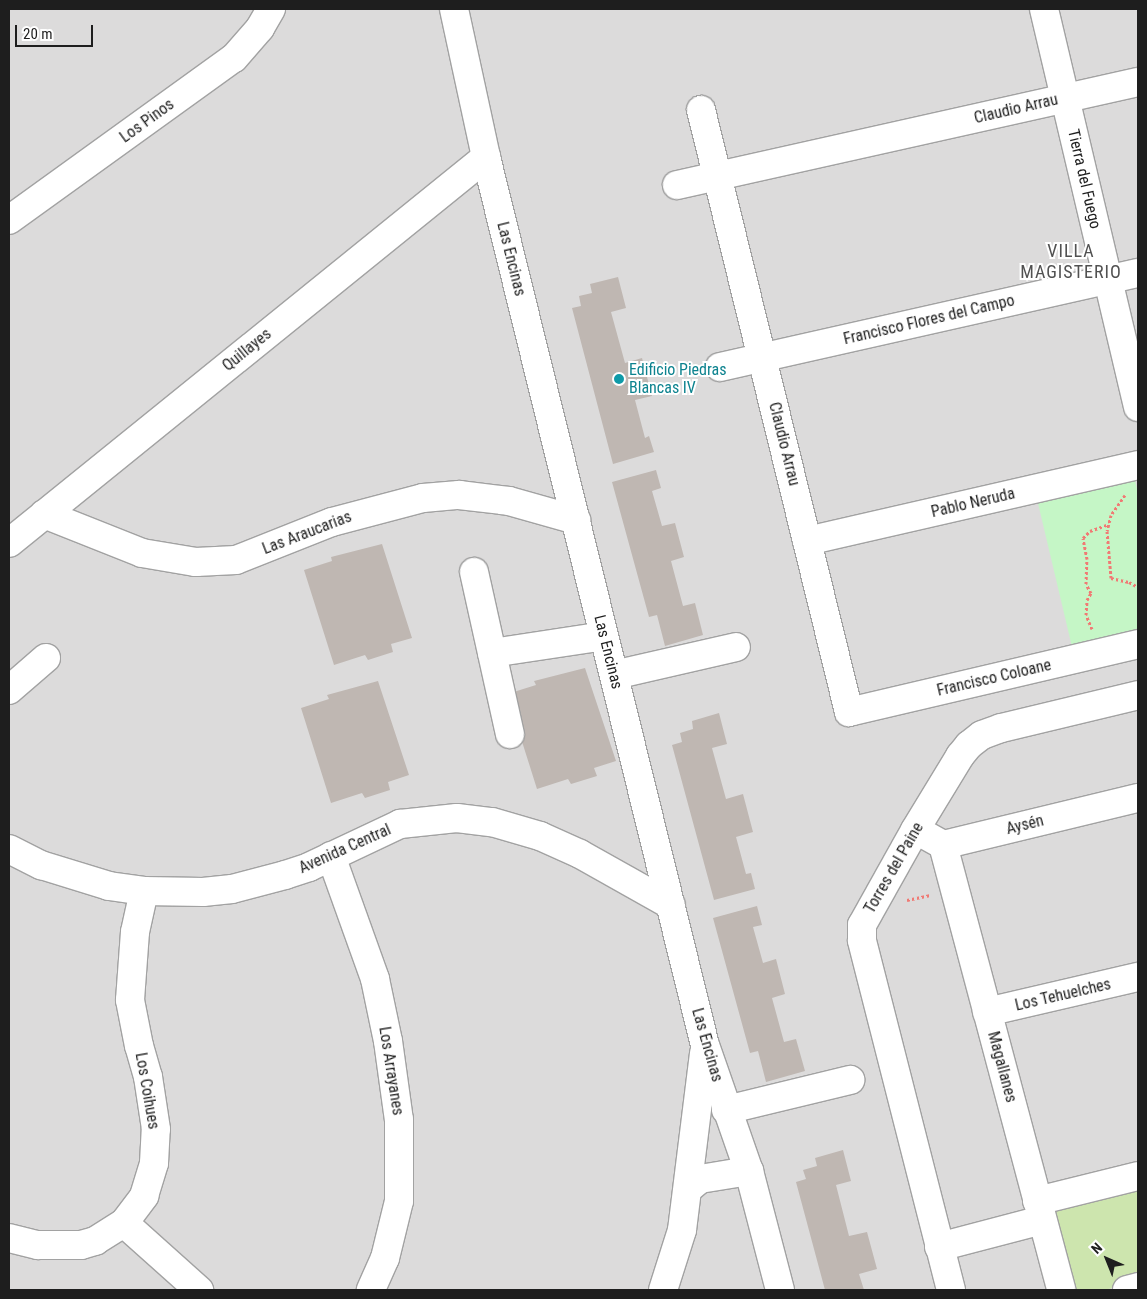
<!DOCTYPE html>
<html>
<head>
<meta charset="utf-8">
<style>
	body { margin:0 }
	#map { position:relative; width:1147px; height:1299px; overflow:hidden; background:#efebe5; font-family:"Roboto Condensed",sans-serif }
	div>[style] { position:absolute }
	.residential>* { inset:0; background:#dcdbdb; transform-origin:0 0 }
	.grass>* { inset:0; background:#cde5ae }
	.park>* { inset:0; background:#c5f6c6 }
	.building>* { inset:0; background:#bfb7b2 }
	.path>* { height:3px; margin-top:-1.5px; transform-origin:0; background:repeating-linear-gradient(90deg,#f07a74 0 2.5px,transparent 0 5px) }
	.roads { filter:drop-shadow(1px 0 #a2a2a2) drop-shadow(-1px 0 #a2a2a2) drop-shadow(0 1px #a2a2a2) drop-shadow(0 -1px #a2a2a2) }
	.minor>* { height:28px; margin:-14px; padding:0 14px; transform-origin:14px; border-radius:14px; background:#fff }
	.dots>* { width:14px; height:14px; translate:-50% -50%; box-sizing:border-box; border:2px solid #fff; border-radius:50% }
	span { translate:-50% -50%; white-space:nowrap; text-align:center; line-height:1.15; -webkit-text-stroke:4px #fff; paint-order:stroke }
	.street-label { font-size:16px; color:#1e1e1e }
	.culture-label { font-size:16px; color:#0d838f }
	.left { translate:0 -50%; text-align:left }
	.neighbourhood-label { font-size:18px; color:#515151; letter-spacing:1px }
	.frame { position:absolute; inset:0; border:10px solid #1e1e1e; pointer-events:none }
	.north { position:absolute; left:1082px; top:1234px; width:50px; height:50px; -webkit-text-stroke:4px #fff; paint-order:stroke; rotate:316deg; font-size:14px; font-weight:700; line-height:20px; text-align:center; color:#1e1e1e }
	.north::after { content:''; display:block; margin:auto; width:18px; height:22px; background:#1e1e1e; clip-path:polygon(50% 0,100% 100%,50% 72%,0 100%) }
	.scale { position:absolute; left:15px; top:25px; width:78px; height:22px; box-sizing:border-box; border:2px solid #1e1e1e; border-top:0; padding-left:6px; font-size:15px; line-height:18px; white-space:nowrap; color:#1e1e1e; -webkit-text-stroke:4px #fff; paint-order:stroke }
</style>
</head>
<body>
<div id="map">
	<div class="residential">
		<i style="left:9px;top:9px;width:1129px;height:1281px"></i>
	</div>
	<div class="grass">
		<i style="clip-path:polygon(1138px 1184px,1138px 1282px,1104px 1290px,1072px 1290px,1050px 1205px)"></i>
	</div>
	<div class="park">
		<i style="clip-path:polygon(1134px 476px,1138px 494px,1138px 633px,1072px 647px,1037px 499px)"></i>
	</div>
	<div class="building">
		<i style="clip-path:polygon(618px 277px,626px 308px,611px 312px,625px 363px,642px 358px,652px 396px,635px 400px,645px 438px,649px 436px,654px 452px,613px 464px,572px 308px,581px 306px,579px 296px,592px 293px,590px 284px)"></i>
		<i style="clip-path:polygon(656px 470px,661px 488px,652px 491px,662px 526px,675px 523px,684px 557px,671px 561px,683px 606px,695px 603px,703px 635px,665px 646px,657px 615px,649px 617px,612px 482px)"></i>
		<i style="clip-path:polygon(382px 544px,412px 638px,391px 644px,393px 652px,368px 660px,365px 655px,334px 665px,304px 570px,332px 561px,331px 557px)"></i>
		<i style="clip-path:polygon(585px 668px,616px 761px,594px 768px,597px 776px,571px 784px,568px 779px,537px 789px,507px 694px,536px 685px,534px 681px)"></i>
		<i style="clip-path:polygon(378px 681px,409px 775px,388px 782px,390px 790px,365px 798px,362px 793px,331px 803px,301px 708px,329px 699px,327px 695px)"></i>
		<i style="clip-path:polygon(719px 713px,727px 744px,712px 748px,726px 799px,743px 794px,753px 832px,736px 837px,746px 874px,751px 873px,755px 889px,714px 900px,672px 745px,682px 742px,680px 733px,693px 729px,692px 721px)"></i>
		<i style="clip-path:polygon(757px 906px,762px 925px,753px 927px,763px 963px,776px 959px,785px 994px,772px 998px,784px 1042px,796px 1039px,805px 1071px,766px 1082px,758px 1051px,750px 1053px,713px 918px)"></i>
		<i style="clip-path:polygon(843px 1150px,851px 1181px,836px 1185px,849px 1236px,867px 1232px,877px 1269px,859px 1274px,864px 1290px,825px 1290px,796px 1182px,806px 1179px,803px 1170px,817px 1166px,815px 1158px)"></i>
	</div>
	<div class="path">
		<i style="left:1125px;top:495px;width:24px;rotate:125deg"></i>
		<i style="left:1111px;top:515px;width:16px;rotate:104deg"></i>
		<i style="left:1107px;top:531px;width:47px;rotate:85.1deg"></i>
		<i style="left:1111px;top:578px;width:18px;rotate:13deg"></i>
		<i style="left:1129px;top:582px;width:10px;rotate:29deg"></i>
		<i style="left:1092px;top:629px;width:15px;rotate:-113deg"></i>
		<i style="left:1086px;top:615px;width:15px;rotate:-86deg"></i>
		<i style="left:1087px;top:600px;width:8px;rotate:-60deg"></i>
		<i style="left:1091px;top:593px;width:10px;rotate:-119deg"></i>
		<i style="left:1086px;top:584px;width:25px;rotate:-88deg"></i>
		<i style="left:1087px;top:559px;width:21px;rotate:-101deg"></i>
		<i style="left:1083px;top:538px;width:10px;rotate:-45deg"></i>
		<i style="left:1090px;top:531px;width:20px;rotate:-20deg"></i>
		<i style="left:907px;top:900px;width:24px;rotate:-12deg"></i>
	</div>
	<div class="roads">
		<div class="minor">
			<i style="left:454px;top:9px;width:151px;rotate:77.8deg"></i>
			<i style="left:486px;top:157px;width:915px;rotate:76.15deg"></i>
			<i style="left:705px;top:1045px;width:133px;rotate:70.8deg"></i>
			<i style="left:749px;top:1171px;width:123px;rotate:75.4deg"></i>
			<i style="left:1044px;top:9px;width:409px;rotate:76.7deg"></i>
			<i style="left:701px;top:110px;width:620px;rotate:76.19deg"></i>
			<i style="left:849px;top:712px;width:297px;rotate:-13.2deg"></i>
			<i style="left:677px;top:185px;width:472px;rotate:-12.6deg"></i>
			<i style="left:9px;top:220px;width:277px;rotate:-35.8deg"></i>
			<i style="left:234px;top:58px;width:40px;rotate:-49deg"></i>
			<i style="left:260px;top:28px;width:22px;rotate:-60deg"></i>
			<i style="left:720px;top:367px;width:428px;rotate:-12.7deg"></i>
			<i style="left:44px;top:514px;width:105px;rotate:21.7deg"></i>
			<i style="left:142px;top:553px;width:55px;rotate:9.5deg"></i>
			<i style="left:196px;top:562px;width:40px;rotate:-2.9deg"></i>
			<i style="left:236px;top:560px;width:103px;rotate:-21.6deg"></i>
			<i style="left:332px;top:522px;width:94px;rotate:-14.8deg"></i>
			<i style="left:423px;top:498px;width:36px;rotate:-5deg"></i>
			<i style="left:459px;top:495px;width:50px;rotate:6.8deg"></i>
			<i style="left:509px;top:501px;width:70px;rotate:15.8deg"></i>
			<i style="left:807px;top:541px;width:340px;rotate:-12.9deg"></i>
			<i style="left:9px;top:543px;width:614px;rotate:-38.98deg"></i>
			<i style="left:474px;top:572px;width:166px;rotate:77.5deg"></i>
			<i style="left:492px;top:653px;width:113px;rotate:-8.6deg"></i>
			<i style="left:614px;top:675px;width:125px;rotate:-12.9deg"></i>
			<i style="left:9px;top:690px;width:49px;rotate:-40.9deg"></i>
			<i style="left:927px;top:836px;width:18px;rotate:29deg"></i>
			<i style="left:943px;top:845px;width:201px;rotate:-13.6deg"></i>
			<i style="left:943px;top:845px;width:460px;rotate:75.1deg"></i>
			<i style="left:9px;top:849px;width:36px;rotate:27deg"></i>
			<i style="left:41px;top:865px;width:71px;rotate:17.2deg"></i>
			<i style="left:109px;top:886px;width:35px;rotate:8deg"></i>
			<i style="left:144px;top:891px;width:59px;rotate:1deg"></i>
			<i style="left:203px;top:892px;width:29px;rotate:-6deg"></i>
			<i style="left:232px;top:889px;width:55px;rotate:-14.8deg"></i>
			<i style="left:285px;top:875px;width:25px;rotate:-18deg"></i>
			<i style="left:309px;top:867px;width:101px;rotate:-25.3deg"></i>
			<i style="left:400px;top:824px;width:57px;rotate:-6deg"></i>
			<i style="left:457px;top:818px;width:35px;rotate:7deg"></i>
			<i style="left:492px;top:822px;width:50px;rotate:16.3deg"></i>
			<i style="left:540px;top:836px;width:44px;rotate:24.2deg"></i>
			<i style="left:580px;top:854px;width:104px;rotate:29.3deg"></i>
			<i style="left:331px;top:856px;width:131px;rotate:70.3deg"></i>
			<i style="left:375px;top:979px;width:63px;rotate:78.2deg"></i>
			<i style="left:388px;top:1041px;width:80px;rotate:82.1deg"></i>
			<i style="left:399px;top:1120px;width:81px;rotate:90deg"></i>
			<i style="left:399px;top:1201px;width:59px;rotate:103.8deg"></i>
			<i style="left:385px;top:1258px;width:35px;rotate:114deg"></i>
			<i style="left:987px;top:1012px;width:155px;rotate:-13.1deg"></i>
			<i style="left:726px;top:1110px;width:128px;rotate:-13.6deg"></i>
			<i style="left:688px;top:1189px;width:16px;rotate:-40deg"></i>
			<i style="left:700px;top:1179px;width:50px;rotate:-9.3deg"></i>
			<i style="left:1037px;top:1201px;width:104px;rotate:-13.9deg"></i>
			<i style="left:124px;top:1223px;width:101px;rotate:41.8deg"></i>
			<i style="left:9px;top:1238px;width:30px;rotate:14deg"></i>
			<i style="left:38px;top:1245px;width:43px"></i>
			<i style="left:81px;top:1245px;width:15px;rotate:-16deg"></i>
			<i style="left:95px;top:1241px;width:34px;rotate:-32deg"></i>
			<i style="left:124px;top:1223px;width:34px;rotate:-53deg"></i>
			<i style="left:144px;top:1196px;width:34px;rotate:-73deg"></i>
			<i style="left:154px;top:1163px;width:34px;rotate:-87deg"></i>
			<i style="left:156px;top:1129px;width:53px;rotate:-98.7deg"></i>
			<i style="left:148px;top:1077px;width:32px;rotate:-106deg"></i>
			<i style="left:139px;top:1046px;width:47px;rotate:-101.1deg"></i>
			<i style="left:130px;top:1000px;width:68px;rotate:-85.8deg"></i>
			<i style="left:135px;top:932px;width:42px;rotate:-77.6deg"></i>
			<i style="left:939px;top:1247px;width:106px;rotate:-14.7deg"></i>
			<i style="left:663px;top:1290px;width:63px;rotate:-72.4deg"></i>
			<i style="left:682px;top:1230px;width:178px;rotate:-82.9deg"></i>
			<i style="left:951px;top:1290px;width:361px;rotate:-104.3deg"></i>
			<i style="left:862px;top:940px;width:15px;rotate:-90deg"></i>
			<i style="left:862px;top:925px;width:109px;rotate:-60.8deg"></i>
			<i style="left:915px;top:830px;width:87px;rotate:-58.7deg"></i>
			<i style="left:960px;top:756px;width:14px;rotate:-51deg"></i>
			<i style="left:969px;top:745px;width:16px;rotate:-38deg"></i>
			<i style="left:982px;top:735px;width:20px;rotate:-20deg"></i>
			<i style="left:1001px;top:728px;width:141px;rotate:-13.5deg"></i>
			<i style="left:1127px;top:1290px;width:11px;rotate:-15deg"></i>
		</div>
	</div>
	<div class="dots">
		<i style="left:619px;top:379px;background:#0f9aa8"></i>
	</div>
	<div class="street-label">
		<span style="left:1016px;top:109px;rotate:-13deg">Claudio Arrau</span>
		<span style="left:147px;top:121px;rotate:-36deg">Los Pinos</span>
		<span style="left:1084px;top:179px;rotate:77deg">Tierra del Fuego</span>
		<span style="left:511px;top:259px;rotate:76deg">Las Encinas</span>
		<span style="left:929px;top:320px;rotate:-13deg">Francisco Flores del Campo</span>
		<span style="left:247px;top:350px;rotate:-39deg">Quillayes</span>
		<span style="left:784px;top:444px;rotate:76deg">Claudio Arrau</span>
		<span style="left:973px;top:503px;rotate:-13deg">Pablo Neruda</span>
		<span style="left:307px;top:533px;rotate:-21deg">Las Araucarias</span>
		<span style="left:608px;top:652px;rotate:76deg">Las Encinas</span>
		<span style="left:994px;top:678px;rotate:-13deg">Francisco Coloane</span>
		<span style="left:1025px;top:825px;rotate:-14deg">Aysén</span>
		<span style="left:345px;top:849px;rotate:-24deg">Avenida Central</span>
		<span style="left:894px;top:868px;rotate:-60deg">Torres del Paine</span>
		<span style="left:1063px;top:995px;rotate:-13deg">Los Tehuelches</span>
		<span style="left:707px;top:1045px;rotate:74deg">Las Encinas</span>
		<span style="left:1002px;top:1067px;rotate:75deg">Magallanes</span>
		<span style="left:391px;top:1071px;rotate:81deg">Los Arrayanes</span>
		<span style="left:147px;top:1091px;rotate:80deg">Los Coihues</span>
	</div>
	<div class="culture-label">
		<span class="left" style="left:629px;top:379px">Edificio Piedras<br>Blancas IV</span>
	</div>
	<div class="neighbourhood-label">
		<span style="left:1071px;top:262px">VILLA<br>MAGISTERIO</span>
	</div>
	<div class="frame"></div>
	<div class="north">N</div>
	<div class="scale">20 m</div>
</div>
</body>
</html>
